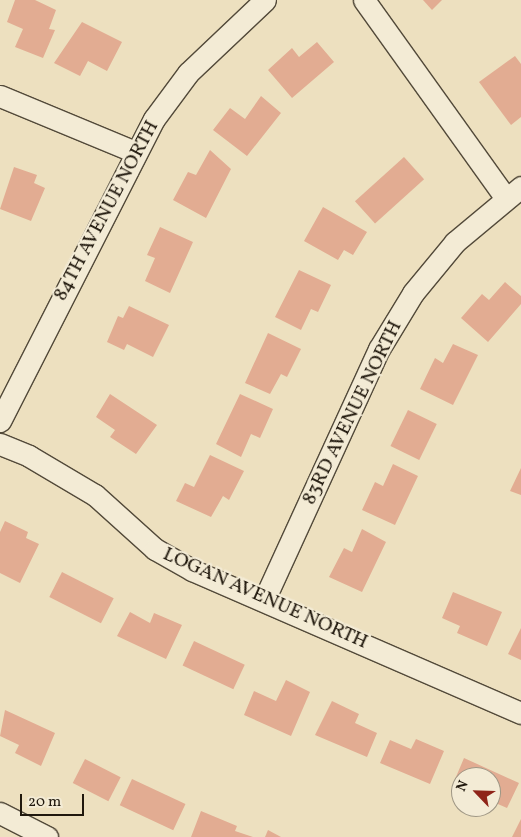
<!DOCTYPE html>
<html>
<head>
<meta charset="utf-8">
<style>
	body { margin:0 }
	#map { position:relative; width:521px; height:837px; overflow:hidden; background:#ede0bf; font-family:Vollkorn,serif }
	div>[style] { position:absolute }
	.building>* { inset:0; background:#e2ac92; transform-origin:0 0 }
	.roads { filter:drop-shadow(1px 0 #534a3a) drop-shadow(-1px 0 #534a3a) drop-shadow(0 1px #534a3a) drop-shadow(0 -1px #534a3a) }
	.street>* { height:21px; margin:-10.5px; padding:0 10.5px; transform-origin:10.5px; border-radius:10.5px; background:#f3ebd5 }
	span { translate:-50% -50%; white-space:nowrap; text-align:center; line-height:1.15; -webkit-text-stroke:4.5px #f3ebd5; paint-order:stroke }
	.street-label { font-size:20px; color:#20180d }
	.north { position:absolute; left:451px; top:767px; width:50px; height:50px; box-sizing:border-box; background:#f3ebd5; border:1px solid #9f9785; border-radius:50%; rotate:294deg; font-size:14px; font-weight:700; line-height:20px; text-align:center; color:#20180d }
	.north::after { content:''; display:block; margin:auto; width:18px; height:22px; background:#8f2418; clip-path:polygon(50% 0,100% 100%,50% 72%,0 100%) }
	.scale { position:absolute; left:20px; top:794px; width:64px; height:22px; box-sizing:border-box; border:2px solid #20180d; border-top:0; padding-left:6px; font-size:15px; line-height:18px; white-space:nowrap; color:#20180d; -webkit-text-stroke:4px #f3ebd5; paint-order:stroke }
</style>
</head>
<body>
<div id="map">
	<div class="building">
		<i style="clip-path:polygon(15px 0,35px 0,56px 10px,49px 29px,55px 30px,43px 58px,15px 47px,23px 29px,7px 22px)"></i>
		<i style="clip-path:polygon(423px 0,442px 0,432px 10px)"></i>
		<i style="clip-path:polygon(82px 22px,122px 42px,107px 71px,88px 61px,80px 76px,54px 63px)"></i>
		<i style="clip-path:polygon(317px 42px,334px 62px,292px 98px,268px 70px,292px 48px,299px 57px)"></i>
		<i style="clip-path:polygon(515px 56px,521px 64px,521px 117px,511px 125px,479px 82px)"></i>
		<i style="clip-path:polygon(261px 96px,281px 113px,247px 156px,213px 130px,230px 108px,245px 119px)"></i>
		<i style="clip-path:polygon(210px 150px,231px 169px,206px 218px,173px 200px,188px 172px,196px 175px)"></i>
		<i style="left:404px;top:157px;width:30px;height:66px;rotate:48deg"></i>
		<i style="clip-path:polygon(14px 167px,37px 175px,34px 183px,45px 188px,31px 221px,0 209px)"></i>
		<i style="clip-path:polygon(323px 207px,367px 232px,353px 255px,344px 250px,338px 260px,304px 241px)"></i>
		<i style="clip-path:polygon(160px 227px,193px 242px,170px 293px,145px 281px,155px 258px,147px 255px)"></i>
		<i style="clip-path:polygon(299px 270px,331px 285px,318px 312px,311px 309px,301px 330px,275px 317px)"></i>
		<i style="clip-path:polygon(505px 282px,521px 296px,521px 304px,488px 342px,461px 318px,482px 294px,489px 300px)"></i>
		<i style="clip-path:polygon(129px 306px,169px 325px,153px 357px,127px 344px,124px 350px,107px 342px,118px 316px,123px 318px)"></i>
		<i style="clip-path:polygon(268px 333px,301px 349px,287px 377px,281px 374px,270px 394px,245px 383px)"></i>
		<i style="clip-path:polygon(453px 344px,478px 355px,453px 405px,420px 389px,435px 358px,443px 363px)"></i>
		<i style="clip-path:polygon(110px 394px,157px 425px,136px 454px,110px 437px,115px 430px,96px 417px)"></i>
		<i style="clip-path:polygon(240px 394px,273px 409px,260px 438px,251px 434px,241px 457px,216px 444px)"></i>
		<i style="left:408px;top:410px;width:32px;height:40px;rotate:26deg"></i>
		<i style="clip-path:polygon(210px 455px,244px 471px,229px 500px,223px 496px,211px 517px,176px 501px,185px 483px,194px 487px)"></i>
		<i style="clip-path:polygon(393px 464px,418px 476px,395px 525px,362px 510px,375px 482px,383px 486px)"></i>
		<i style="clip-path:polygon(521px 468px,521px 495px,510px 491px)"></i>
		<i style="clip-path:polygon(5px 521px,28px 532px,26px 538px,39px 544px,20px 583px,0 573px,0 532px)"></i>
		<i style="clip-path:polygon(362px 529px,386px 542px,362px 592px,329px 577px,344px 548px,352px 552px)"></i>
		<i style="left:62px;top:572px;width:58px;height:28px;rotate:27deg"></i>
		<i style="clip-path:polygon(453px 592px,502px 612px,487px 646px,457px 633px,460px 626px,442px 618px)"></i>
		<i style="clip-path:polygon(130px 612px,150px 623px,154px 613px,182px 625px,166px 659px,117px 636px)"></i>
		<i style="clip-path:polygon(521px 628px,521px 660px,508px 654px)"></i>
		<i style="left:194px;top:641px;width:56px;height:27px;rotate:25deg"></i>
		<i style="clip-path:polygon(286px 680px,310px 692px,291px 736px,244px 715px,254px 691px,276px 701px)"></i>
		<i style="clip-path:polygon(332px 701px,359px 714px,355px 723px,377px 733px,367px 757px,315px 735px)"></i>
		<i style="clip-path:polygon(5px 710px,55px 733px,41px 766px,15px 753px,19px 745px,0 736px)"></i>
		<i style="clip-path:polygon(416px 739px,444px 751px,430px 784px,380px 763px,390px 740px,411px 749px)"></i>
		<i style="clip-path:polygon(464px 758px,519px 783px,507px 808px,491px 801px,491px 777px,461px 777px,461px 788px,453px 784px)"></i>
		<i style="left:85px;top:759px;width:40px;height:27px;rotate:27deg"></i>
		<i style="left:132px;top:779px;width:59px;height:29px;rotate:25deg"></i>
		<i style="clip-path:polygon(201px 811px,237px 826px,235px 831px,253px 837px,191px 837px)"></i>
		<i style="clip-path:polygon(521px 819px,521px 837px,512px 837px)"></i>
		<i style="clip-path:polygon(268px 830px,281px 837px,265px 837px)"></i>
	</div>
	<div class="roads">
		<div class="street">
			<i style="left:364px;top:0;width:242px;rotate:54.4deg"></i>
			<i style="left:0;top:96px;width:146px;rotate:22.5deg"></i>
			<i style="left:0;top:421px;width:339px;rotate:-63deg"></i>
			<i style="left:154px;top:119px;width:57px;rotate:-53.5deg"></i>
			<i style="left:188px;top:73px;width:106px;rotate:-43.5deg"></i>
			<i style="left:0;top:444px;width:31px;rotate:22deg"></i>
			<i style="left:29px;top:456px;width:77px;rotate:30.6deg"></i>
			<i style="left:95px;top:495px;width:81px;rotate:42deg"></i>
			<i style="left:155px;top:549px;width:43px;rotate:29.6deg"></i>
			<i style="left:192px;top:570px;width:359px;rotate:23.5deg"></i>
			<i style="left:264px;top:600px;width:276px;rotate:-65.4deg"></i>
			<i style="left:379px;top:349px;width:66px;rotate:-58.7deg"></i>
			<i style="left:413px;top:293px;width:66px;rotate:-50.5deg"></i>
			<i style="left:455px;top:242px;width:86px;rotate:-39.8deg"></i>
			<i style="left:0;top:813px;width:53px;rotate:27.1deg"></i>
		</div>
	</div>
	<div class="street-label">
		<span style="left:107px;top:211px;rotate:-62deg">84TH AVENUE NORTH</span>
		<span style="left:353px;top:413px;rotate:-64deg">83RD AVENUE NORTH</span>
		<span style="left:265px;top:599px;rotate:24deg">LOGAN AVENUE NORTH</span>
	</div>
	<div class="north">N</div>
	<div class="scale">20 m</div>
</div>
</body>
</html>
